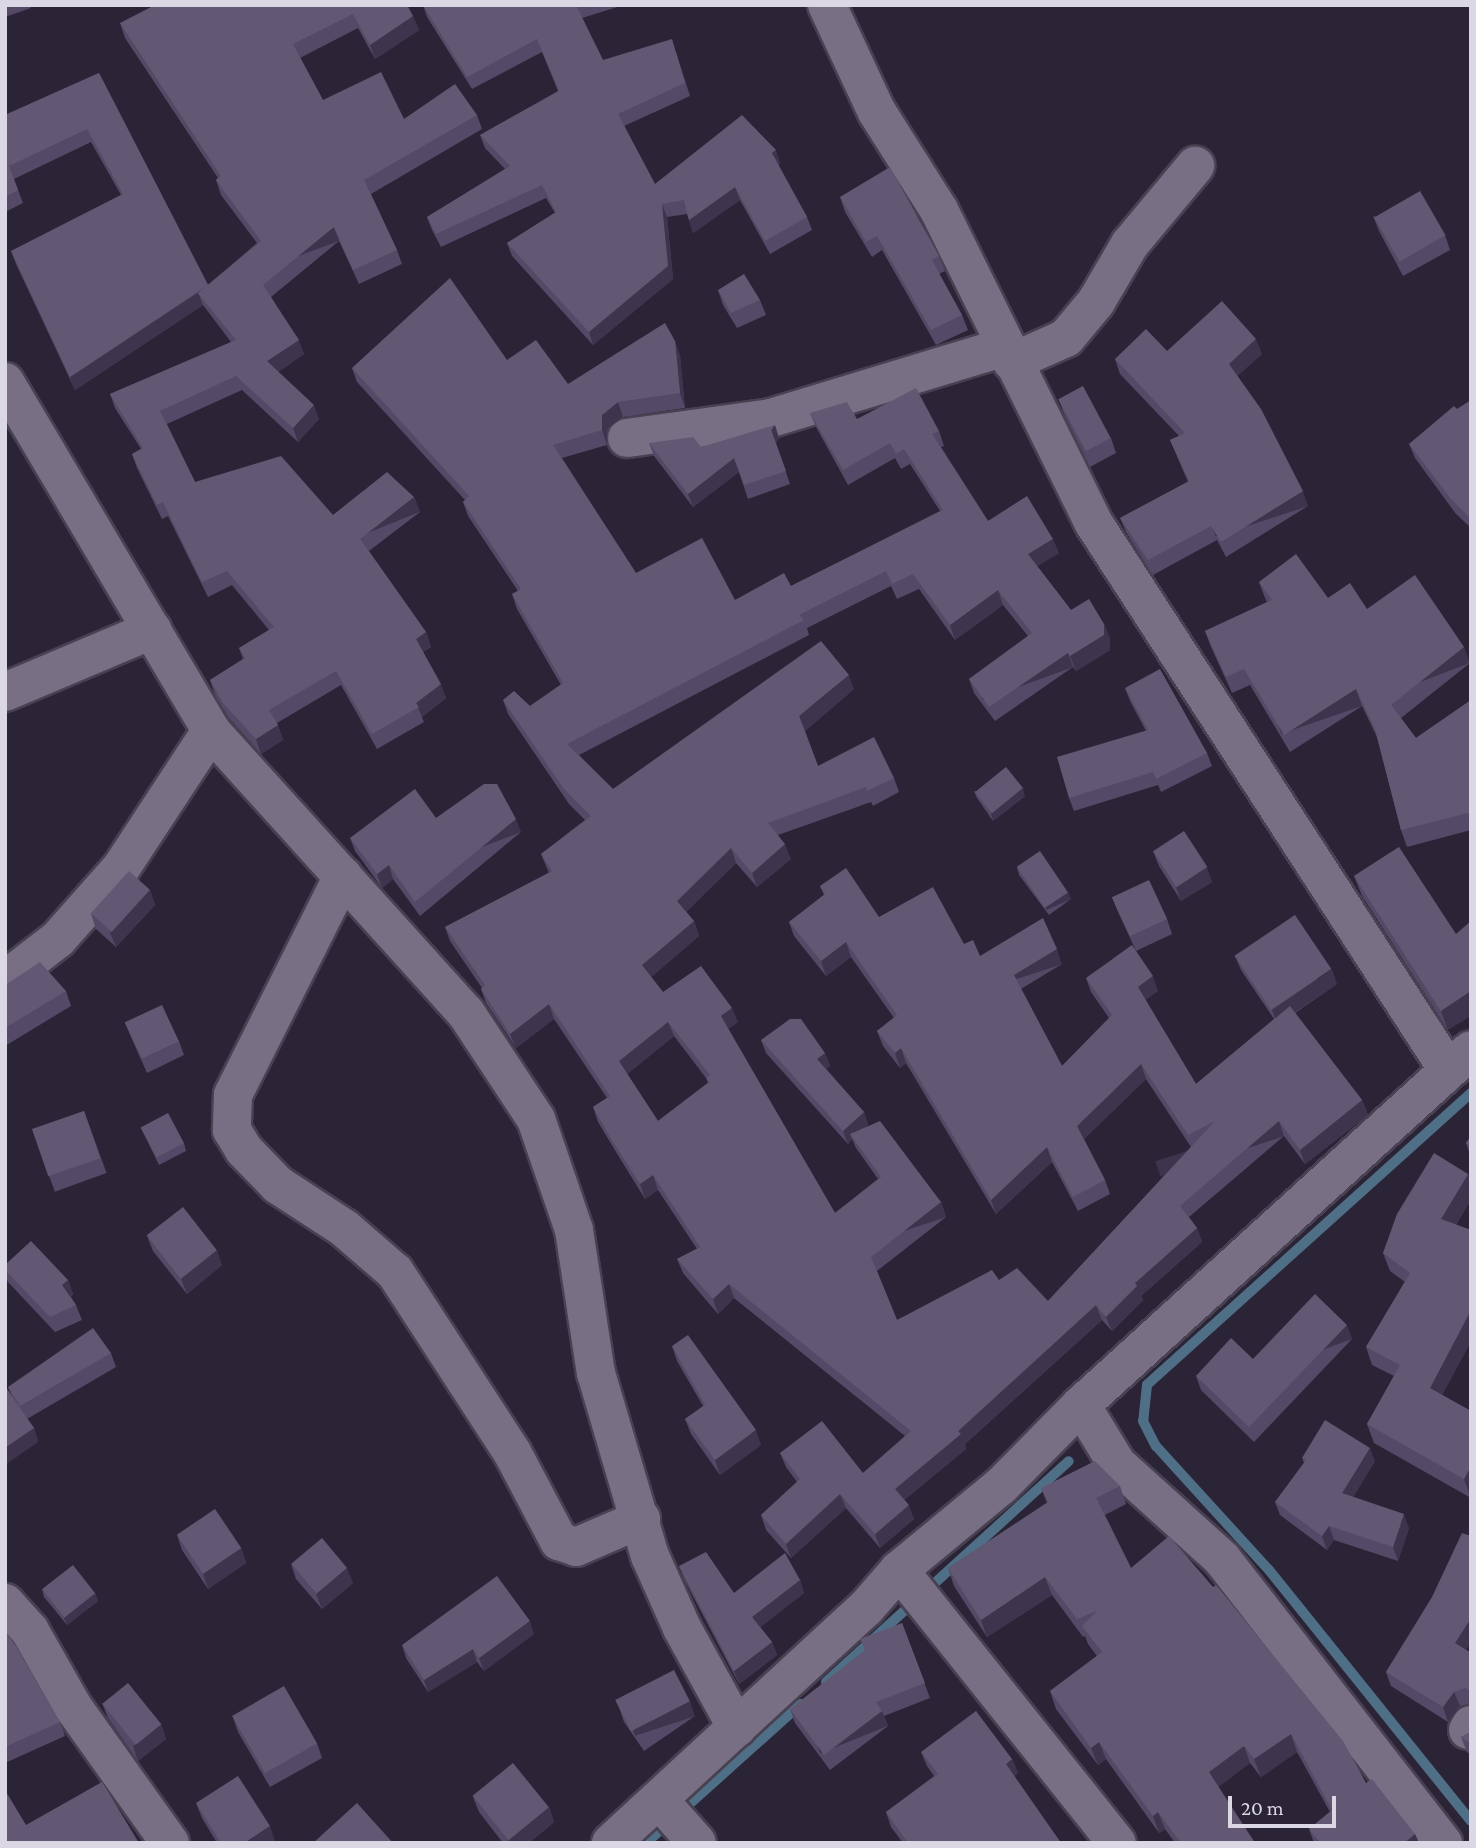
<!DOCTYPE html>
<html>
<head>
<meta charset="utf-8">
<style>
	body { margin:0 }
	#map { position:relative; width:1476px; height:1848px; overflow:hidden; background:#2b2436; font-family:"Crimson Pro",serif }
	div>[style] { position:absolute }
	.stream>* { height:10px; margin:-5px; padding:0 5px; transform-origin:5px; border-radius:5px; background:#4f6f87 }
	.roads { filter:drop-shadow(2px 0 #484151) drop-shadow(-2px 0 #484151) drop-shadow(0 2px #484151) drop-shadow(0 -2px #484151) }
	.minor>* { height:38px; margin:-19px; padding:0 19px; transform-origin:19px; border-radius:19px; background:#786f85 }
	.wall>* { inset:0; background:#544966; transform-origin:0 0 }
	.shaded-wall>* { inset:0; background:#3e344d; transform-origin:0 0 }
	.building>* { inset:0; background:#635873; transform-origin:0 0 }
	span { translate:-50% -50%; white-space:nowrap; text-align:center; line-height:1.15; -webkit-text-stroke:7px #2b2436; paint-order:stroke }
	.frame { position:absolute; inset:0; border:7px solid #dcd7e4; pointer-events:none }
	.scale { position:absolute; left:1228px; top:1796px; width:108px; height:32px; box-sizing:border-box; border:4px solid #dcd7e4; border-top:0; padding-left:9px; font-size:21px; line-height:24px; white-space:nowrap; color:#dcd7e4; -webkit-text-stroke:5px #2b2436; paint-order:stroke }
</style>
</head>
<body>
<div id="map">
	<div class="stream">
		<i style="left:1471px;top:1093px;width:436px;rotate:138deg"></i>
		<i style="left:1147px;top:1385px;width:36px;rotate:96deg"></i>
		<i style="left:1143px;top:1421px;width:28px;rotate:63deg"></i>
		<i style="left:1156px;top:1446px;width:168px;rotate:47.7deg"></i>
		<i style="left:1269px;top:1570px;width:322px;rotate:51.2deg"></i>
		<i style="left:826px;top:1682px;width:328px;rotate:-42.3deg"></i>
		<i style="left:646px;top:1843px;width:208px;rotate:-41.9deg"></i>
	</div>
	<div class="roads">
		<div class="minor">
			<i style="left:827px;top:5px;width:118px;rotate:65deg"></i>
			<i style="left:877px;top:112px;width:116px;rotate:57.7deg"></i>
			<i style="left:939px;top:210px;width:348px;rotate:63.7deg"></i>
			<i style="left:1093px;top:522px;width:653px;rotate:57.06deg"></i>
			<i style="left:1012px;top:362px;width:59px;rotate:-24deg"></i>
			<i style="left:1066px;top:338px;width:47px;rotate:-50.2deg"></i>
			<i style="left:1096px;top:302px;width:67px;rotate:-59.6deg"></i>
			<i style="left:1130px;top:244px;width:102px;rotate:-50.2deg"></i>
			<i style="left:5px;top:382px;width:405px;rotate:59.4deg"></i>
			<i style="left:211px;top:731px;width:380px;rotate:47.9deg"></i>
			<i style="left:466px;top:1013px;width:127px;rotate:56.6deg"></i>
			<i style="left:536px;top:1119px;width:117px;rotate:71.1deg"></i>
			<i style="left:574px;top:1230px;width:145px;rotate:81.3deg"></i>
			<i style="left:596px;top:1373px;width:191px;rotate:73.6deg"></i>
			<i style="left:650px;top:1556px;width:79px;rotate:66deg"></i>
			<i style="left:682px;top:1628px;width:114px;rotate:61.2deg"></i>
			<i style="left:627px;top:438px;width:145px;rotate:-7.9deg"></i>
			<i style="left:771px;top:418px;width:244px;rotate:-16.9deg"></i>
			<i style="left:5px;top:692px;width:160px;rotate:-22.9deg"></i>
			<i style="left:343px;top:876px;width:245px;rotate:116.7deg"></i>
			<i style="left:233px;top:1095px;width:35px;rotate:92deg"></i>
			<i style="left:232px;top:1130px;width:23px;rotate:59deg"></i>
			<i style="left:244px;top:1150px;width:49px;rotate:45.8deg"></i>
			<i style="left:278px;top:1185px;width:79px;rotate:33.1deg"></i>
			<i style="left:344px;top:1228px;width:67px;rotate:40.8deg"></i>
			<i style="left:395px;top:1272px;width:215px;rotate:57deg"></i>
			<i style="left:512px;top:1452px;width:101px;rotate:62.2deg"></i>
			<i style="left:559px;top:1541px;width:18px;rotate:19deg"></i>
			<i style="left:576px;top:1547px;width:71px;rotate:-23.3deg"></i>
			<i style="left:5px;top:980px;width:67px;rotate:-37.7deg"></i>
			<i style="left:58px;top:939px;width:95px;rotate:-48.4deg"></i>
			<i style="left:121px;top:868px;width:164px;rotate:-56.7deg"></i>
			<i style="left:1081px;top:1405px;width:69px;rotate:58.6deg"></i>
			<i style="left:1117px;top:1464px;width:142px;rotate:42.1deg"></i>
			<i style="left:1222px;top:1559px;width:360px;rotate:52.1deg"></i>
			<i style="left:899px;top:1570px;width:349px;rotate:51.4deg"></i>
			<i style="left:5px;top:1603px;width:38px;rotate:48deg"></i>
			<i style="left:30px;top:1631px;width:87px;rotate:60.5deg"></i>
			<i style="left:73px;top:1707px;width:167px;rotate:54.5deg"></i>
			<i style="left:1468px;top:1730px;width:6px;rotate:-59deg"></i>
			<i style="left:659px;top:1800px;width:57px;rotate:48.5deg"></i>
			<i style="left:611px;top:1843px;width:347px;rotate:-42.7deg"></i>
			<i style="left:866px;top:1608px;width:50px;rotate:-49deg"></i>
			<i style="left:899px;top:1570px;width:132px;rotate:-39.5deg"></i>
			<i style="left:1001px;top:1486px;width:114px;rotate:-45.4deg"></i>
			<i style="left:1081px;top:1405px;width:527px;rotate:-42.31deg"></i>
		</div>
	</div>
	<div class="wall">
		<i style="clip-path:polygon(5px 5px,30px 5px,31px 8px,5px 17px)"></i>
		<i style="clip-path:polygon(407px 5px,419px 30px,375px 59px,358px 28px,300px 58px,323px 100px,404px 119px,477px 115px,482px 129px,371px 194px,397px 250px,402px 264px,359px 284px,339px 241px,271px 297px,304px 354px,278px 372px,319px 419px,298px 442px,242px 390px,167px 424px,195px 482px,333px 515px,414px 497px,420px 512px,369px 551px,426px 632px,431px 647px,423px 652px,446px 698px,422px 717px,424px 722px,377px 749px,341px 685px,277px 723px,283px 740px,261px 754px,229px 718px,215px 695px,210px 680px,243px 659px,239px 648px,269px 630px,232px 585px,208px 597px,168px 516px,162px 519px,137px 468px,132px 454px,141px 449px,115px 408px,110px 394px,231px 342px,203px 305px,75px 390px,16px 264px,11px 251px,121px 195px,91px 142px,14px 179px,23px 203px,7px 211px,5px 207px,5px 115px,99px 73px,208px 285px,257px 243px,221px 195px,216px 180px,218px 178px,125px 38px,120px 23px)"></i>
		<i style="clip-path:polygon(423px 5px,624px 5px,582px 18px,603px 60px,676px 52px,690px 96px,624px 126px,655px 184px,780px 163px,778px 165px,807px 217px,812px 230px,770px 254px,740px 200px,693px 233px,687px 214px,667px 217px,673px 279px,593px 345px,512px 256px,507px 243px,555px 213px,546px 198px,441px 247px,432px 230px,427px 217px,505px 169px,485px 148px,480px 135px,558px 91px,542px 52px,472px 89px,427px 17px)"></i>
		<i style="clip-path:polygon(840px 197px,939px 256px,945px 271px,939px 274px,962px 315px,968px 330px,936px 345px,882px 250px,872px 257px,845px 212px)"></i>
		<i style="clip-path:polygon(1373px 216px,1445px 235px,1450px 250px,1403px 276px,1379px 231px)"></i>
		<i style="clip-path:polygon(718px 290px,760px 300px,766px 315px,737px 328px,723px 305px)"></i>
		<i style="clip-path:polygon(evenodd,675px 341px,680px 356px,685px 408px,623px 417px,607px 429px,607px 445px,562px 458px,636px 573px,735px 600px,791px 586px,940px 511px,910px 464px,901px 469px,895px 458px,848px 485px,816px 427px,810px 413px,857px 419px,939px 431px,944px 446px,941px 447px,988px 521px,1059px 553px,1037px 566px,1071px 610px,1104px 624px,1110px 639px,1110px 650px,1076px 671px,1073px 667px,995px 721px,974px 693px,969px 679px,1028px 636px,1003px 605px,955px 640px,919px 589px,897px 599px,891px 586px,807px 628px,809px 635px,579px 755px,613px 789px,854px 689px,805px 731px,818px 766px,894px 778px,899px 792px,873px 806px,871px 802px,778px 835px,791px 859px,757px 887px,736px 863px,686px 912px,694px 921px,699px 936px,651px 977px,663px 992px,738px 1022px,728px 1029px,835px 1213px,878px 1179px,856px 1148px,852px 1139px,848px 1144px,766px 1053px,761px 1040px,825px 1053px,830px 1066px,826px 1069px,864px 1112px,868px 1125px,865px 1127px,941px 1202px,946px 1217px,877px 1271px,897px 1320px,999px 1280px,1048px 1301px,1191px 1147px,1146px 1079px,1084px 1139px,1105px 1180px,1110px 1194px,1078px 1211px,1052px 1162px,996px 1214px,906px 1063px,900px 1068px,883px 1046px,877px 1031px,894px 1018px,851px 957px,826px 976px,794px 936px,789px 922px,824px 895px,820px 886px,879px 917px,964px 944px,980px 956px,1062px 964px,1021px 989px,1062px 1066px,1109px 1018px,1091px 992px,1086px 978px,1158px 991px,1145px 1000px,1196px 1084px,1274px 1019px,1241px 970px,1235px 956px,1337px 984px,1295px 1013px,1362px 1100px,1368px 1115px,1305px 1164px,1284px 1136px,1189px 1217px,1197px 1228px,1202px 1242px,1141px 1296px,1143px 1300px,1112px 1331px,1102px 1320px,965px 1444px,966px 1449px,904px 1500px,914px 1519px,880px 1548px,846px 1508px,791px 1558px,766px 1530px,761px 1515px,797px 1482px,786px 1467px,780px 1453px,863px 1473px,905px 1436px,734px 1298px,718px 1314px,683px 1273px,677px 1259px,697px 1249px,658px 1190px,645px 1199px,616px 1152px,598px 1122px,593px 1107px,607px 1098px,554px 1019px,516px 1048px,486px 1003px,481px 989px,482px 988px,450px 941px,445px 927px,549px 873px,541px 854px,585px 820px,569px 804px,508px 714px,503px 700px,530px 706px,561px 685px,517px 609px,512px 594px,518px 591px,468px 516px,463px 502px,465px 500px,357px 382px,352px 368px,507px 360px,568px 384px,675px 341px,674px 1036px,706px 1078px,708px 1083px,658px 1121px,627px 1074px,674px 1036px)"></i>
		<i style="clip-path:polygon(1167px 351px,1262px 354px,1237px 376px,1308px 506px,1226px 557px,1217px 540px,1153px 575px,1126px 532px,1120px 518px,1188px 482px,1170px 440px,1179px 436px,1120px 374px,1115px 359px)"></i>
		<i style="clip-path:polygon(1059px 400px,1111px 438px,1116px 453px,1090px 467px,1064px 414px)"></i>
		<i style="clip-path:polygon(1471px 400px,1471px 528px,1456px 514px,1415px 458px,1409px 444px)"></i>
		<i style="clip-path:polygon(779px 438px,776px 443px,790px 484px,748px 499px,739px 472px,693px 507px,654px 456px,649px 443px,701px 447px)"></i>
		<i style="clip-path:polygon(1259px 582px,1328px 598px,1367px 609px,1470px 663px,1401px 718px,1416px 738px,1471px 700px,1471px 830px,1407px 847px,1401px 830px,1377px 737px,1362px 706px,1290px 752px,1250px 685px,1232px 693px,1211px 647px,1205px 631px,1267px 602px,1265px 598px)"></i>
		<i style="clip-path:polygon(1125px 688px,1207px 753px,1212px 766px,1161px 792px,1158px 785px,1074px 811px,1069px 798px,1146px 731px,1130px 701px)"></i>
		<i style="clip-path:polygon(974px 791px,1025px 796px,993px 821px,977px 798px)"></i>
		<i style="clip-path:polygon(436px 818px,521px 832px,420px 916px,393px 879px,382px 888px,355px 851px,350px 838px)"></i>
		<i style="clip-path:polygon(1399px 847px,1448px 1030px,1362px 896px,1354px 876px)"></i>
		<i style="clip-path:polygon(1153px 851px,1212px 882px,1181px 901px,1159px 866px)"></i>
		<i style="clip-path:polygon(1017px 867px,1071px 899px,1049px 915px,1019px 875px)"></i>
		<i style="clip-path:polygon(150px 890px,155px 905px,116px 947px,96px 929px,91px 914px)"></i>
		<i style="clip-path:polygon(1112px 897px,1167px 919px,1172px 934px,1136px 951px,1118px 912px)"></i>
		<i style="clip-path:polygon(5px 985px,66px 991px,71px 1006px,5px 1046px)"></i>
		<i style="clip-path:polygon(125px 1023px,179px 1041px,184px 1055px,147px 1073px,131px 1037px)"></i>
		<i style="left:84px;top:1111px;width:66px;height:55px;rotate:70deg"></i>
		<i style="clip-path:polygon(141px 1128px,184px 1143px,186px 1151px,159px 1165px)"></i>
		<i style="clip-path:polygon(1471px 1136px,1471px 1157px,1466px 1143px)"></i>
		<i style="clip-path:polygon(1468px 1174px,1471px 1182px,1471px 1199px,1456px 1225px,1471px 1230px,1471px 1341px,1442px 1395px,1471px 1498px,1374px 1443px,1367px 1424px,1394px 1376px,1372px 1365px,1366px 1347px,1405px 1282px,1390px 1271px,1383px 1253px)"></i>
		<i style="clip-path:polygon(147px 1236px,222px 1265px,187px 1294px,153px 1251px)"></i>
		<i style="clip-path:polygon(5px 1265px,68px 1280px,73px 1294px,71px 1297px,76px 1305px,82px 1320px,55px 1332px,8px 1282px,5px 1275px)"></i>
		<i style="clip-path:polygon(1352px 1339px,1254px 1442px,1201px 1390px,1196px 1376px,1253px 1359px)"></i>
		<i style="clip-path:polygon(672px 1346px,761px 1445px,720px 1475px,691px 1434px,685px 1419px,703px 1406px,677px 1361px)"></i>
		<i style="clip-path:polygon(111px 1353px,116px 1367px,27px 1419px,34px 1428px,38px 1442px,11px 1395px,8px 1387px)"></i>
		<i style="clip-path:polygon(1302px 1458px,1375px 1461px,1353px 1497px,1409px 1528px,1398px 1561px,1334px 1540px,1327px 1550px,1280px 1515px,1275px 1502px,1304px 1463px)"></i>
		<i style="clip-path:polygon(1120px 1486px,1126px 1504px,1105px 1515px,1131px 1568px,1366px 1783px,1415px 1834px,1419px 1843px,1314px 1843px,1309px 1829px,1330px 1812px,1297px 1752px,1261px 1777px,1250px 1763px,1218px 1787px,1255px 1843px,1175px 1843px,1165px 1829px,1159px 1833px,1106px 1759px,1098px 1765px,1056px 1709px,1050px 1691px,1097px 1656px,1088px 1644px,1085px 1636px,1083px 1637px,1052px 1595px,987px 1637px,954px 1586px,948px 1568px,1047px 1503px,1041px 1488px)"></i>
		<i style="clip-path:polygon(177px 1535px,241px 1548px,246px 1563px,208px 1589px,182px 1550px)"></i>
		<i style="clip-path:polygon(1471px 1536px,1471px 1642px,1466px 1650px,1471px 1653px,1471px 1703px,1460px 1706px,1448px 1722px,1391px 1686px,1386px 1672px)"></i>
		<i style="clip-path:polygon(291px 1564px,353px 1583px,322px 1609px,296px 1579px)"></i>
		<i style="clip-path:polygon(679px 1566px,734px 1593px,800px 1580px,804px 1593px,760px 1627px,772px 1642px,777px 1655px,739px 1684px,684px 1579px)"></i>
		<i style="clip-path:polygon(42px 1589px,95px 1593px,98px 1601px,67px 1625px,44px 1597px)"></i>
		<i style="clip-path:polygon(902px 1623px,930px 1698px,884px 1716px,888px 1726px,830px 1770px,795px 1723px,790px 1709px)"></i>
		<i style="clip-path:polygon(5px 1631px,60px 1722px,65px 1736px,5px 1763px)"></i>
		<i style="clip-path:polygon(534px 1634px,484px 1671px,477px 1662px,428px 1692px,406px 1658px,402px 1645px)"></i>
		<i style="clip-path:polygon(102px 1703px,161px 1724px,166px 1739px,138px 1761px,108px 1718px)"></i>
		<i style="clip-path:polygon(619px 1707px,695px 1716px,644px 1751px,624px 1722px)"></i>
		<i style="clip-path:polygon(233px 1717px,317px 1743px,322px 1758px,270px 1787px,238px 1732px)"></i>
		<i style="clip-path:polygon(1471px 1732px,1471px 1755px,1467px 1752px,1461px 1737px)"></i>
		<i style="clip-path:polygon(921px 1752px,1012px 1759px,1018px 1773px,1014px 1776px,1061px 1843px,903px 1843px,891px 1827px,886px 1812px,934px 1776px,927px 1766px)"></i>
		<i style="clip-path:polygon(473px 1797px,549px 1807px,554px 1822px,529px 1843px,503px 1843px,479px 1812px)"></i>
		<i style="clip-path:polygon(196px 1803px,275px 1841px,272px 1843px,217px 1843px,202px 1818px)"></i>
	</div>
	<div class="shaded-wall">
		<i style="clip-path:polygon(413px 16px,419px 30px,375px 59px,370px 45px)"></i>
		<i style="clip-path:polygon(776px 150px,780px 163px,777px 166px,772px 153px)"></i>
		<i style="clip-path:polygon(735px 187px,740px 200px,693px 233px,689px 220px)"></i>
		<i style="clip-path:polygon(662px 204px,667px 217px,673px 279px,593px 345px,589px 332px)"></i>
		<i style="left:334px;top:227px;width:15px;height:92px;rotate:70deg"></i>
		<i style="clip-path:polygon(208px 286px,198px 293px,203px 305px,75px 390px,70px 377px)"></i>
		<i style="clip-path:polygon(1256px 339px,1262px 354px,1234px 379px,1229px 364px)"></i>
		<i style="clip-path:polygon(299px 340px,304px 354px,272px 376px,267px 361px)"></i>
		<i style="clip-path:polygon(675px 341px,680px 356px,685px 408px,680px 393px)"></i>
		<i style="clip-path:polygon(618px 402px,623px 417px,607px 429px,607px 445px,602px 430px,602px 415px)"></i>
		<i style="clip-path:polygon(314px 405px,319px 419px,298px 442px,293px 428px)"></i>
		<i style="clip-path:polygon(775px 425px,779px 438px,776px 443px,790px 484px,771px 430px)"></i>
		<i style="clip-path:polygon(734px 458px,739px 472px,693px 507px,688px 494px)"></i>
		<i style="left:1303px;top:491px;width:16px;height:97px;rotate:72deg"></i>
		<i style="left:414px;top:497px;width:16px;height:68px;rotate:68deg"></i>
		<i style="clip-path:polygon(1053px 539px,1059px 553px,1033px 569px,1028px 554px)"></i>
		<i style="clip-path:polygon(998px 590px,1003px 605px,955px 640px,950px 625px)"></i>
		<i style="clip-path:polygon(1104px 624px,1110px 639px,1110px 650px,1076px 671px,1070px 656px)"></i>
		<i style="clip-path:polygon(426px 632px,431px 647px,421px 653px,416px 639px)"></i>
		<i style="left:1464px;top:647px;width:17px;height:93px;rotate:69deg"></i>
		<i style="left:1068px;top:653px;width:15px;height:96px;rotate:70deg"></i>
		<i style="clip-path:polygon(849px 675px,854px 689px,805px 731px,799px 716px)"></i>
		<i style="clip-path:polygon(441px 684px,446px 698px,422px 717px,416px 703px)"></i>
		<i style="left:1356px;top:689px;width:18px;height:85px;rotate:71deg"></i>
		<i style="clip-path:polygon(278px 725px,283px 740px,261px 754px,256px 739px)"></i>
		<i style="clip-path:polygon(1023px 788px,1025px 796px,993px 821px,991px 813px)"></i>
		<i style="left:516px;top:819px;width:14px;height:131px;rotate:69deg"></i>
		<i style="clip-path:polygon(785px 844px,791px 859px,757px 887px,752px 873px)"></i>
		<i style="clip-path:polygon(731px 848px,736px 863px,682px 916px,677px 901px)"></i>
		<i style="clip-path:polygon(389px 865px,393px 879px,382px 888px,377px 874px)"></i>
		<i style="clip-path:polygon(1207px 867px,1212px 882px,1181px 901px,1176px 887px)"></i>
		<i style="clip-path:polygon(150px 890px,155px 905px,116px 947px,110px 933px)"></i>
		<i style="left:1068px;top:892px;width:8px;height:27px;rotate:67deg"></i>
		<i style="clip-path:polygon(694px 921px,699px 936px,648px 980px,642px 965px)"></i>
		<i style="clip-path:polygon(846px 942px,851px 957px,826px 976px,821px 961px)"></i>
		<i style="left:1057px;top:949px;width:16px;height:50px;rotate:72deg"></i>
		<i style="clip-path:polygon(1332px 969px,1337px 984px,1277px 1024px,1272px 1010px)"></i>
		<i style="clip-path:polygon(1153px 976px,1158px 991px,1143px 1001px,1138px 987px)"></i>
		<i style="clip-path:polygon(1471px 991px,1471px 1016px,1448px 1030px,1441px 1011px)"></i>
		<i style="clip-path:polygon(549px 1004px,554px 1019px,516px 1048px,510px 1034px)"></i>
		<i style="clip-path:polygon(732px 1008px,738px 1022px,726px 1031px,721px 1016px)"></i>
		<i style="clip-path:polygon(668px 1022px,674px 1036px,625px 1076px,619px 1061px)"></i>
		<i style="clip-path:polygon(901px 1048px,906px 1063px,900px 1068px,895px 1053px)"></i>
		<i style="clip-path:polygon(825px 1053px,830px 1066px,822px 1072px,817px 1059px)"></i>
		<i style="clip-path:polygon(1141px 1064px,1146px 1079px,1082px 1141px,1077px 1126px)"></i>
		<i style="clip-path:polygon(1362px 1100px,1368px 1115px,1305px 1164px,1300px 1150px)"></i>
		<i style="clip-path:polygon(864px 1112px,868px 1125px,854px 1138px,850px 1134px,852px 1139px,848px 1144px,843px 1131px)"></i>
		<i style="left:1279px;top:1121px;width:16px;height:130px;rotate:72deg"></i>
		<i style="clip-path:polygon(1047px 1147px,1052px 1162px,996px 1214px,991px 1200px)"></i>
		<i style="clip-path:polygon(1468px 1174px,1471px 1182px,1471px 1199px,1448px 1238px,1441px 1219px)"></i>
		<i style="clip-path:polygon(653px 1175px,658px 1190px,645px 1199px,640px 1184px)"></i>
		<i style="left:941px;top:1202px;width:16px;height:89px;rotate:72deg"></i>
		<i style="clip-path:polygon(1197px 1228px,1202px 1242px,1141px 1296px,1143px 1300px,1112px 1331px,1106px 1317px,1135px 1283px)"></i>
		<i style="clip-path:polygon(217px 1250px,222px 1265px,187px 1294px,181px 1279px)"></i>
		<i style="clip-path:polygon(68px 1280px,73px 1294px,67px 1300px,62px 1285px)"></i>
		<i style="clip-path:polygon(729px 1284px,734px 1298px,718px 1314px,713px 1299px)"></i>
		<i style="clip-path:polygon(1096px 1305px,1102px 1320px,965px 1444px,966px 1449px,900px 1503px,895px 1489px)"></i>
		<i style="clip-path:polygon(1471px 1310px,1471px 1341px,1436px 1406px,1430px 1388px)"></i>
		<i style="left:1347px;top:1325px;width:15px;height:141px;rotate:70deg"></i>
		<i style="clip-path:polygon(34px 1428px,38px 1442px,5px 1465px,5px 1448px)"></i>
		<i style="clip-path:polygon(756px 1430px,761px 1445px,720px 1475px,715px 1460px)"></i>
		<i style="clip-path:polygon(1370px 1448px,1375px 1461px,1347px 1507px,1342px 1493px)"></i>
		<i style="clip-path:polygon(1471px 1467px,1471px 1498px,1464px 1479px)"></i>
		<i style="clip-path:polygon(840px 1494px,846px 1508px,791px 1558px,786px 1544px)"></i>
		<i style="clip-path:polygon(909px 1505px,914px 1519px,880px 1548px,875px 1534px)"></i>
		<i style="clip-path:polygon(1404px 1514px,1409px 1528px,1398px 1561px,1393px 1547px)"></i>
		<i style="clip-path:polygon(1329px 1526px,1334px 1540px,1327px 1550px,1322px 1536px)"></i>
		<i style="clip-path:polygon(241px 1548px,246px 1563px,208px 1589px,203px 1574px)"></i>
		<i style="clip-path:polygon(347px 1568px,353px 1583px,322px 1609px,316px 1594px)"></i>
		<i style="clip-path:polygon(1045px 1577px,1052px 1595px,987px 1637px,981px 1620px)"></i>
		<i style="clip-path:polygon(800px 1580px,804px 1593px,757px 1630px,752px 1617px)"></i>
		<i style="clip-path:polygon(95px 1593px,98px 1601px,67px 1625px,64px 1618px)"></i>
		<i style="clip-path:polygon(1471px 1618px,1471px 1642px,1461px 1658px,1455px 1643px)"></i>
		<i style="clip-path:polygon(530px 1621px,534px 1634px,484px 1671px,479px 1658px)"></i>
		<i style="clip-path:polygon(772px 1642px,777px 1655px,739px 1684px,734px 1671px)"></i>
		<i style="clip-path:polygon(473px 1649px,477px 1662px,428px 1692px,424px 1680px)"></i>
		<i style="clip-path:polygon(1454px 1692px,1460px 1706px,1448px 1722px,1443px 1707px)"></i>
		<i style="left:690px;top:1701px;width:16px;height:63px;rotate:72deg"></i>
		<i style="left:882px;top:1711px;width:16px;height:73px;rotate:68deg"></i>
		<i style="clip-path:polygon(161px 1724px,166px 1739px,138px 1761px,133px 1746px)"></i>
		<i style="clip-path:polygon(1291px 1734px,1297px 1752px,1261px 1777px,1254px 1759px)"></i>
		<i style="clip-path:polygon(1099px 1742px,1106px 1759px,1098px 1765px,1091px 1748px)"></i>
		<i style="clip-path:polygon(1244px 1746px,1250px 1763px,1215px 1789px,1209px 1772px)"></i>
		<i style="clip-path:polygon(1012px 1759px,1018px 1773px,1011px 1778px,1006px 1764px)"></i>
		<i style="clip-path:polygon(549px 1807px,554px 1822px,529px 1843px,509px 1843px,508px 1841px)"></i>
		<i style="clip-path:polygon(1158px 1812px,1165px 1829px,1159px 1833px,1153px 1816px)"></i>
		<i style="clip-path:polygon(270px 1826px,275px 1841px,272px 1843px,244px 1843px)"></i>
		<i style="clip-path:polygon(1415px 1834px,1419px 1843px,1404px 1843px)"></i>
	</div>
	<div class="building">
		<i style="clip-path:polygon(155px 5px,407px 5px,413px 16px,370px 45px,353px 14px,293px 44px,323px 100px,381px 72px,404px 119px,455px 84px,477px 115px,364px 180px,397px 250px,353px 270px,334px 227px,263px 285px,299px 340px,267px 361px,314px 405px,293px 428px,236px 376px,160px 411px,195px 482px,281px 456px,333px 515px,387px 472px,414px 497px,360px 539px,426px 632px,416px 639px,441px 684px,416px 703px,419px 707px,372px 734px,336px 671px,269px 710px,278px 725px,256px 739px,223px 703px,210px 680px,245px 658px,239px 648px,274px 627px,227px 571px,202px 582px,163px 502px,157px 505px,132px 454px,143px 448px,110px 394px,236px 340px,198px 293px,261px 241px,216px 180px,221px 176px,120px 23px)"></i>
		<i style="clip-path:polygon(423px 5px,576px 5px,603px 60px,672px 39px,685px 83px,618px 114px,655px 184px,742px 115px,776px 150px,772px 153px,807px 217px,765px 241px,735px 187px,689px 220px,684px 200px,662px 204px,668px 266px,589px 332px,507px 243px,556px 212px,542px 185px,436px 234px,427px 217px,510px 166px,480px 135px,559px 91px,537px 39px,467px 77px)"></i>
		<i style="clip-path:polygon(99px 73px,208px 285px,70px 377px,11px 251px,123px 194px,87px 129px,9px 166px,18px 190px,5px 197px,5px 115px)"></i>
		<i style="clip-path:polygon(890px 167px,939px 256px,932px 260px,962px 315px,931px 330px,877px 236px,866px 242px,840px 197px)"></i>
		<i style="left:1420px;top:191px;width:51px;height:53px;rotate:60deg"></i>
		<i style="clip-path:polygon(744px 274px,760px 300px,731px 313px,718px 290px)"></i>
		<i style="clip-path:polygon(evenodd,450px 278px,507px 360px,536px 340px,568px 384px,665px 323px,675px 341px,680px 393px,618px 402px,602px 415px,602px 430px,553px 445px,636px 573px,702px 538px,735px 600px,784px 573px,791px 586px,943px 510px,904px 449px,896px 454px,890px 443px,843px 470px,810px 413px,847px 402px,857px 419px,916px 388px,939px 431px,932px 434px,988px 521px,1027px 496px,1053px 539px,1028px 554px,1071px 610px,1089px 599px,1104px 624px,1104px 635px,1070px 656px,1068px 653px,989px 707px,969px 679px,1032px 633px,998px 590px,950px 625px,913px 574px,892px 584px,886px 571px,799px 615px,804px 620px,567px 744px,613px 789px,821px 641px,849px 675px,799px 716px,818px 766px,874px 737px,894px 778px,867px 791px,866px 787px,768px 823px,785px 844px,752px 873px,731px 848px,677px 901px,694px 921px,642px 965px,663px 992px,701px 966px,732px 1008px,721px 1016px,835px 1213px,881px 1177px,850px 1134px,880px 1121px,941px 1202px,871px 1257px,897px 1320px,992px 1270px,999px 1280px,1017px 1268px,1048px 1301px,1215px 1121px,1188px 1135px,1141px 1064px,1077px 1126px,1105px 1180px,1073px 1197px,1047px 1147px,991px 1200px,901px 1048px,895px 1053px,877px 1031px,897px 1015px,846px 942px,821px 961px,789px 922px,825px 894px,820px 886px,846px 868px,879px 917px,933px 887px,964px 944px,973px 940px,980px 956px,1043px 918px,1057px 949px,1014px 975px,1062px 1066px,1112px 1015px,1086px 978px,1132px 945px,1153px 976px,1138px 987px,1196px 1084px,1290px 1006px,1362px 1100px,1300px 1150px,1279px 1121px,1180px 1206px,1197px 1228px,1135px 1283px,1137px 1286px,1106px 1317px,1096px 1305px,958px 1431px,961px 1434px,895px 1489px,909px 1505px,875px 1534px,840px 1494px,786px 1544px,761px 1515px,800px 1479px,780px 1453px,822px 1421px,863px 1473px,911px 1431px,729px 1284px,713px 1299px,677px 1259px,700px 1247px,653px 1175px,640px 1184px,610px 1137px,593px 1107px,610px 1096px,549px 1004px,510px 1034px,481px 989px,485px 985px,445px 927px,552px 871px,541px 854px,591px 816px,564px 789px,503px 700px,514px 691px,530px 706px,563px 683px,512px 594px,521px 589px,463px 502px,469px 496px,352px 368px,450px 278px,668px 1022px,710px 1075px,706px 1078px,709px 1082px,658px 1121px,619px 1061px,668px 1022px)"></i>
		<i style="clip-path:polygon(1222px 301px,1256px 339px,1229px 364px,1261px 409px,1303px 491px,1221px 542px,1211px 526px,1148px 560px,1120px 518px,1189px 481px,1170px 440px,1185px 433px,1115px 359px,1146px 329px,1167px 351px)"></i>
		<i style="left:1083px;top:386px;width:59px;height:28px;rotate:62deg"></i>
		<i style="clip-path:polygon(1471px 400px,1471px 519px,1451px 499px,1409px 444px,1454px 406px,1457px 409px)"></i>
		<i style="clip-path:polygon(775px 425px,771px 430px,786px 471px,744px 485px,734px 458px,688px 494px,649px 443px,693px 437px,701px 447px)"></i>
		<i style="clip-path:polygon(1296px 554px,1328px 598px,1350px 583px,1367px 609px,1415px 575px,1464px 647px,1391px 705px,1416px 738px,1471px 700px,1471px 815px,1468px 813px,1401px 830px,1375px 729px,1356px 689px,1284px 735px,1244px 669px,1226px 677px,1205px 631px,1272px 600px,1259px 582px)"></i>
		<i style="clip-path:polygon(1160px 669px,1207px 753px,1156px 779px,1153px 772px,1069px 798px,1057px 757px,1148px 730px,1125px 688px)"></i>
		<i style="left:1006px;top:767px;width:27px;height:40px;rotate:51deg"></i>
		<i style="clip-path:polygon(484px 784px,497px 784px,516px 819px,415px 902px,389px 865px,377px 874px,350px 838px,415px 789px,436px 818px)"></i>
		<i style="left:1184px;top:831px;width:43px;height:37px;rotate:57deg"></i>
		<i style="clip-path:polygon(1399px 847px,1456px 934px,1471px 921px,1471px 991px,1441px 1011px,1354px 876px)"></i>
		<i style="left:1040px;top:851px;width:50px;height:28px;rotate:56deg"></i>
		<i style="left:129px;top:871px;width:28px;height:57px;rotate:42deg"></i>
		<i style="left:1149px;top:880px;width:43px;height:41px;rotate:65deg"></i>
		<i style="left:1295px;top:915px;width:65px;height:73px;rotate:56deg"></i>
		<i style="clip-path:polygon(40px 962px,66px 991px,5px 1028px,5px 985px)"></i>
		<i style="left:162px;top:1005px;width:40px;height:41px;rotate:65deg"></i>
		<i style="clip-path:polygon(790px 1019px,801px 1019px,825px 1053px,817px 1059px,864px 1112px,843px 1131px,761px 1040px)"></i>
		<i style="left:84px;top:1111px;width:50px;height:55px;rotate:71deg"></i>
		<i style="left:168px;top:1113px;width:34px;height:31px;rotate:62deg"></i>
		<i style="clip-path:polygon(1471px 1136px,1471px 1147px,1466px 1143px)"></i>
		<i style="clip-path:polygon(1434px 1153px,1468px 1174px,1441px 1219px,1471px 1230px,1471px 1310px,1430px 1388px,1471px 1411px,1471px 1467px,1464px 1479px,1367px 1424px,1400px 1365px,1366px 1347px,1410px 1273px,1383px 1253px,1397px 1214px)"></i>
		<i style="left:183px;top:1207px;width:55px;height:46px;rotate:52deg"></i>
		<i style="clip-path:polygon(31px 1241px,68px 1280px,62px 1285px,76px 1305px,50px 1317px,5px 1270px,5px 1265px)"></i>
		<i style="clip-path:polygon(1315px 1294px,1347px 1325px,1249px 1427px,1196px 1376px,1231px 1338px,1253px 1359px)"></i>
		<i style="clip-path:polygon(93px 1328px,111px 1353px,20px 1406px,8px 1387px)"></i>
		<i style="clip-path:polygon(688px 1335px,756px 1430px,715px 1460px,685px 1419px,705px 1405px,672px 1346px)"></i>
		<i style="clip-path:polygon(7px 1389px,34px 1428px,5px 1448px,5px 1390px)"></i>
		<i style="clip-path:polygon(1325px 1420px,1370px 1448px,1342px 1493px,1404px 1514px,1393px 1547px,1329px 1526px,1322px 1536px,1275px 1502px,1306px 1460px,1302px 1458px)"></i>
		<i style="clip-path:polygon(1095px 1461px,1120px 1486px,1096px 1498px,1131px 1568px,1169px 1536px,1213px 1587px,1216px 1585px,1343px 1741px,1366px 1783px,1372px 1779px,1415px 1834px,1404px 1843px,1320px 1843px,1309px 1829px,1332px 1810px,1291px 1734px,1254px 1759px,1244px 1746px,1209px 1772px,1255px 1843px,1181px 1843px,1158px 1812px,1153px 1816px,1099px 1742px,1091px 1748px,1050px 1691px,1102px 1652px,1082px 1626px,1097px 1611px,1077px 1619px,1045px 1577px,981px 1620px,948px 1568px,1048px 1502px,1041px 1488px)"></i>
		<i style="left:215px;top:1509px;width:47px;height:46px;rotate:56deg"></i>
		<i style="clip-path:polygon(1462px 1533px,1471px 1536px,1471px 1618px,1455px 1643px,1471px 1653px,1471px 1691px,1465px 1688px,1454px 1692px,1443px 1707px,1386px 1672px,1432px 1597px)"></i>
		<i style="left:322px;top:1538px;width:39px;height:40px;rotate:50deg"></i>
		<i style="clip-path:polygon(706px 1552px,734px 1593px,785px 1553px,800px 1580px,752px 1617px,772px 1642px,734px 1671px,679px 1566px)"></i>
		<i style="left:73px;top:1565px;width:36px;height:39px;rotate:52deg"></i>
		<i style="clip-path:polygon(497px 1576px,530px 1621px,479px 1658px,473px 1649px,424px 1680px,402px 1645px)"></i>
		<i style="clip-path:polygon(902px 1623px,925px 1683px,876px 1702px,882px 1711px,824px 1755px,790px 1709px,865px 1650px,860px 1639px)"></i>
		<i style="clip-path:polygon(5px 1631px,16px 1646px,60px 1722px,5px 1747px)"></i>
		<i style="left:674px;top:1670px;width:35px;height:66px;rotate:63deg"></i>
		<i style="left:128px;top:1683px;width:53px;height:33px;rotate:51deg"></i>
		<i style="left:284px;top:1686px;width:66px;height:60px;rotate:60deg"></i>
		<i style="clip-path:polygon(976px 1711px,1012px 1759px,1006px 1764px,1061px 1843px,908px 1843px,886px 1812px,938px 1774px,921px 1752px)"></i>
		<i style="clip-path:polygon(1471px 1732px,1471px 1744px,1461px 1737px)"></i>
		<i style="left:513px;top:1763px;width:57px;height:52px;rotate:51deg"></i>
		<i style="clip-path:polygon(238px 1776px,270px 1826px,244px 1843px,221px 1843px,196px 1803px)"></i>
		<i style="clip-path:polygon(102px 1782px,139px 1843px,5px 1843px,5px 1790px,26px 1825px)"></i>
		<i style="clip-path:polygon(357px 1803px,393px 1843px,313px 1843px)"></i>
	</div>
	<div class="frame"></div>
	<div class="scale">20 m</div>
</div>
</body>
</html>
